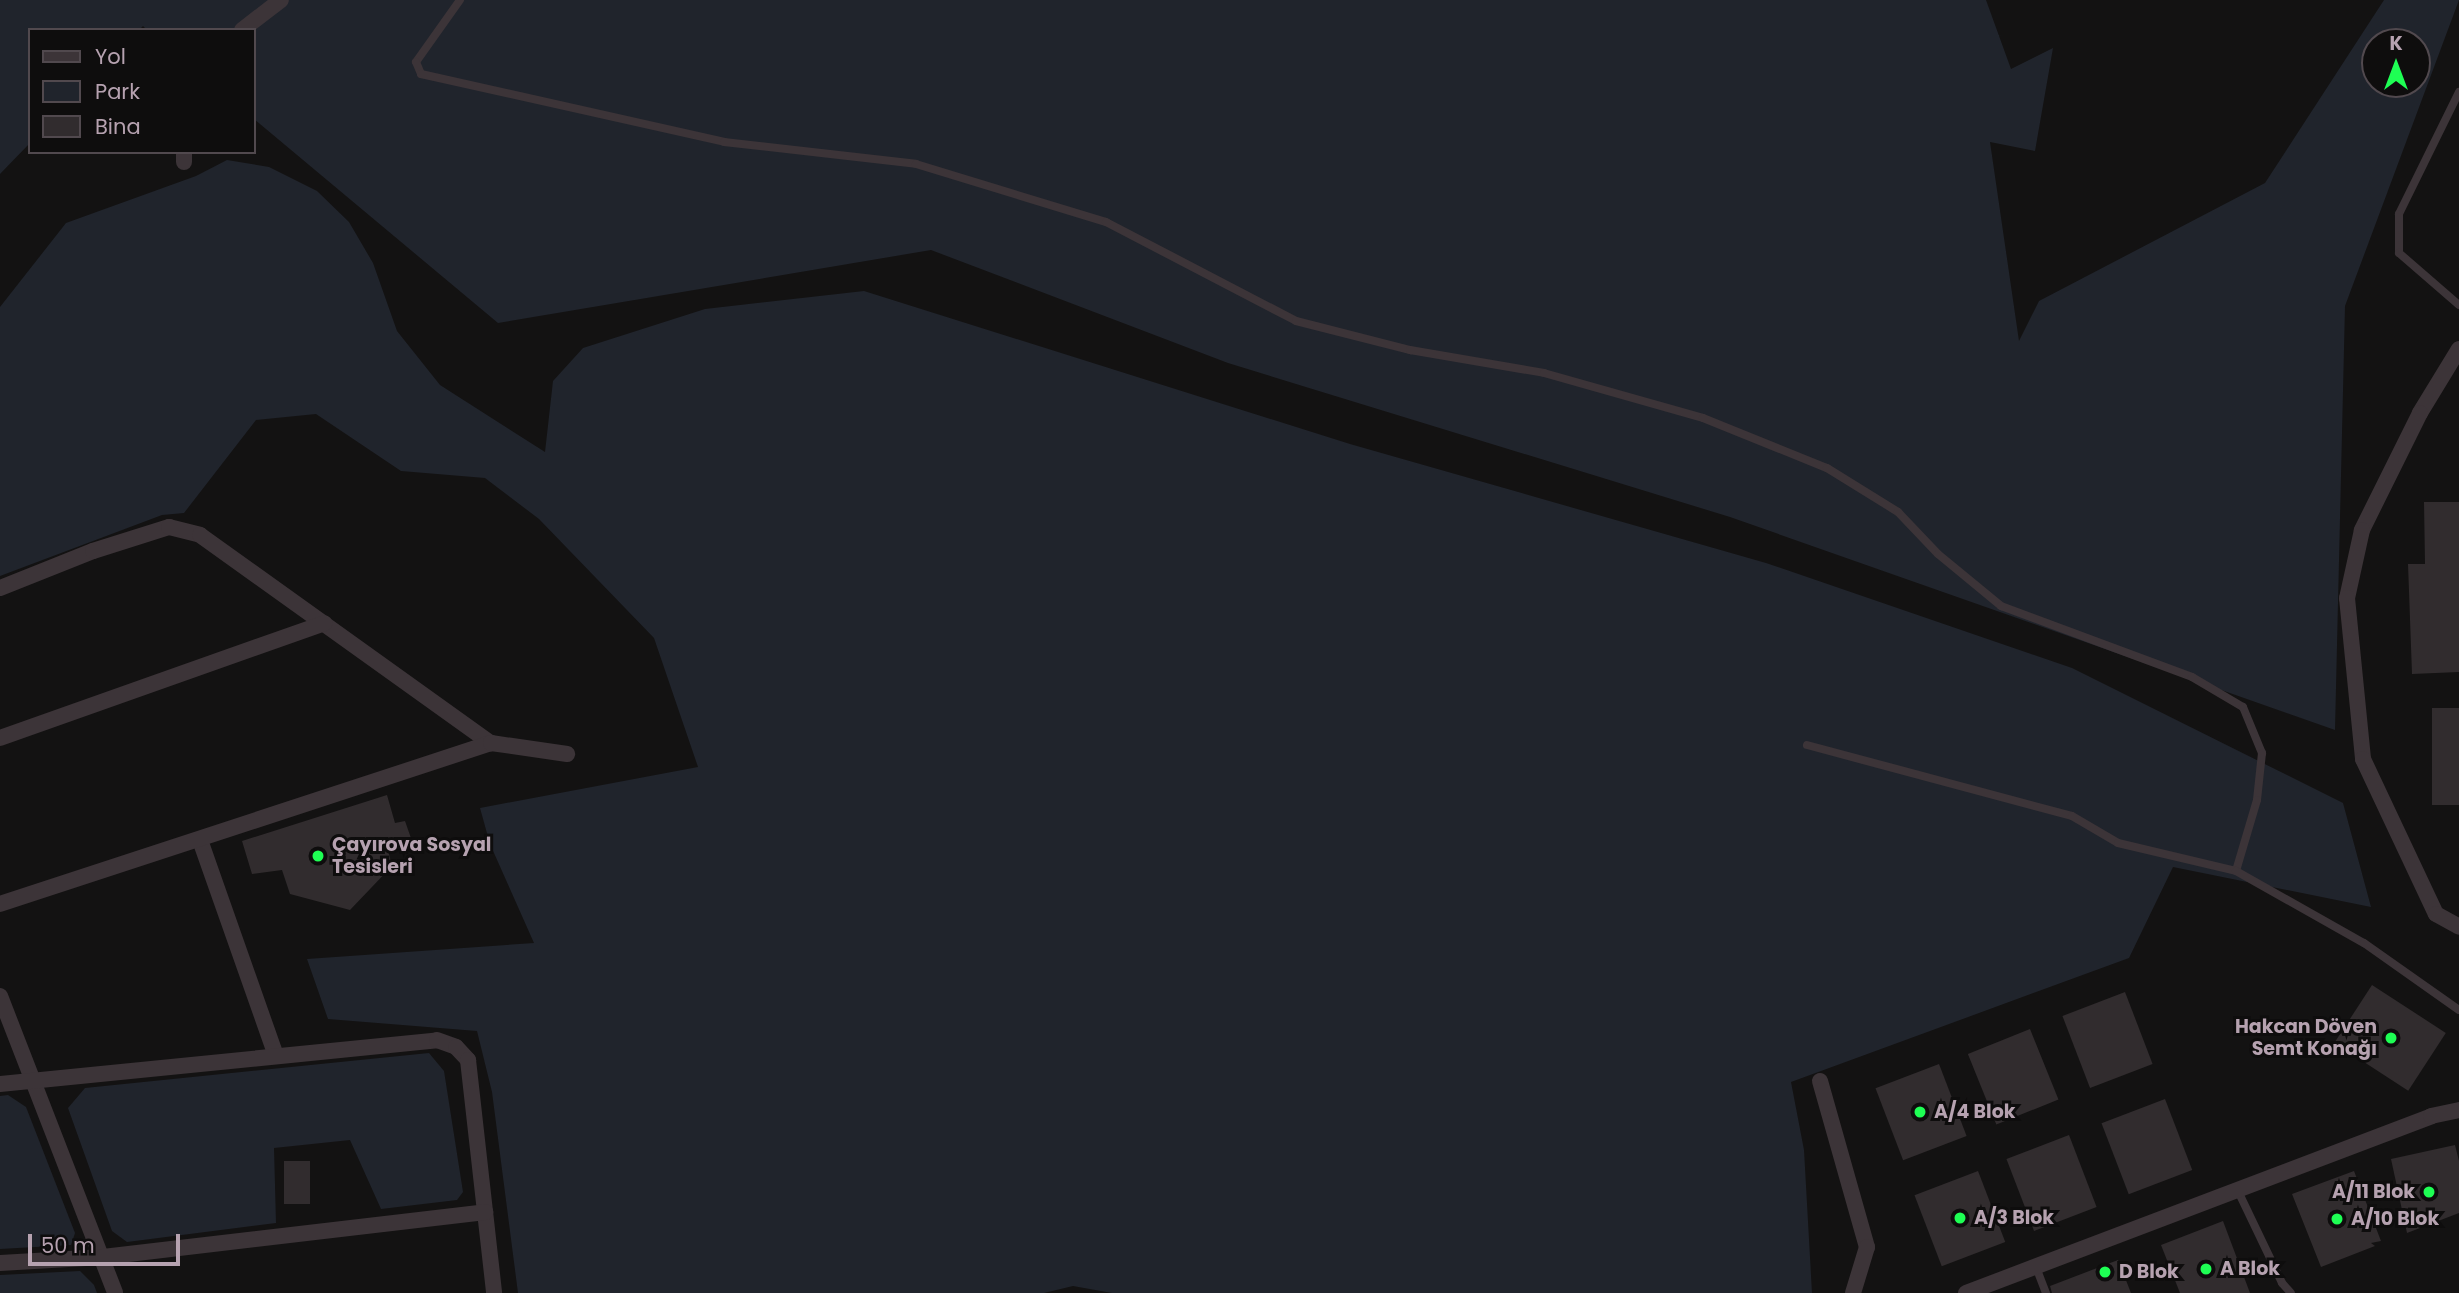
<!DOCTYPE html>
<html>
<head>
<meta charset="utf-8">
<style>
	body { margin:0 }
	#map { position:relative; width:2459px; height:1293px; overflow:hidden; background:#131212; font-family:Poppins,sans-serif }
	div>[style] { position:absolute }
	.green>* { inset:0; background:#20242c }
	.building>* { inset:0; background:#312c2e; transform-origin:0 0 }
	.service>* { height:8px; margin:-4px; padding:0 4px; transform-origin:4px; border-radius:4px; background:#3c3438 }
	.minor>* { height:16px; margin:-8px; padding:0 8px; transform-origin:8px; border-radius:8px; background:#3c3438 }
	.dots>* { width:19px; height:19px; translate:-50% -50%; box-sizing:border-box; border:4px solid #0e0d0d; border-radius:50% }
	span { translate:-50% -50%; white-space:nowrap; text-align:center; line-height:1.15; -webkit-text-stroke:6px #0e0d0d; paint-order:stroke }
	.poi-label { font-size:19px; color:#b6a2b0; font-weight:700 }
	.left { translate:0 -50%; text-align:left }
	.right { translate:-100% -50%; text-align:right }
	.legend { position:absolute; left:28px; top:28px; width:228px; height:126px; box-sizing:border-box; background:#0e0d0d; border:2px solid #51494e; margin:0; padding:9px 12px; list-style:none; font-size:21px; color:#b6a2b0 }
	.legend li { display:flex; align-items:center; gap:14px; height:35px }
	.legend b { width:35px; border:2px solid #51494e }
	.north { position:absolute; left:2361px; top:28px; width:70px; height:70px; box-sizing:border-box; background:#0e0d0d; border:2px solid #51494e; border-radius:50%; rotate:0deg; font-size:19px; font-weight:700; line-height:28px; text-align:center; color:#b6a2b0 }
	.north::after { content:''; display:block; margin:auto; width:24px; height:32px; background:#1eff54; clip-path:polygon(50% 0,100% 100%,50% 72%,0 100%) }
	.scale { position:absolute; left:28px; top:1234px; width:152px; height:32px; box-sizing:border-box; border:4px solid #b6a2b0; border-top:0; padding-left:9px; font-size:21px; line-height:24px; white-space:nowrap; color:#b6a2b0; -webkit-text-stroke:5px #0e0d0d; paint-order:stroke }
</style>
</head>
<body>
<div id="map">
	<div class="green">
		<i style="clip-path:polygon(evenodd,0 0,1986px 0,2011px 69px,2053px 48px,2035px 151px,1990px 142px,2019px 341px,2039px 301px,2265px 183px,2384px 0,2459px 0,2345px 306px,2335px 730px,1730px 517px,1228px 363px,931px 250px,498px 323px,254px 119px,254px 30px,147px 30px,143px 26px,139px 30px,30px 30px,30px 143px,0 174px,0 0,2375px 42px,2417px 42px,2417px 84px,2375px 84px,2375px 42px)"></i>
		<i style="clip-path:polygon(227px 160px,269px 167px,317px 191px,349px 222px,373px 263px,397px 331px,440px 385px,545px 452px,553px 381px,583px 348px,705px 309px,864px 291px,1350px 444px,1766px 563px,2072px 668px,2343px 803px,2371px 907px,2173px 867px,2129px 958px,1791px 1082px,1804px 1150px,1812px 1293px,1112px 1293px,1073px 1286px,1044px 1293px,518px 1293px,492px 1092px,477px 1031px,328px 1019px,307px 959px,534px 943px,490px 844px,480px 808px,698px 767px,654px 638px,539px 519px,485px 478px,401px 471px,316px 414px,256px 420px,184px 513px,162px 515px,0 576px,0 307px,66px 223px,196px 176px)"></i>
		<i style="clip-path:polygon(429px 1053px,444px 1071px,463px 1192px,457px 1200px,381px 1209px,350px 1140px,274px 1148px,276px 1223px,127px 1242px,112px 1231px,68px 1108px,85px 1088px)"></i>
		<i style="clip-path:polygon(8px 1095px,26px 1107px,75px 1233px,71px 1245px,0 1249px,0 1096px)"></i>
		<i style="clip-path:polygon(80px 1271px,94px 1285px,97px 1293px,0 1293px,0 1275px)"></i>
	</div>
	<div class="building">
		<i style="clip-path:polygon(2424px 502px,2459px 502px,2459px 672px,2412px 674px,2408px 564px,2425px 564px)"></i>
		<i style="left:2459px;top:708px;width:97px;height:27px;rotate:90deg"></i>
		<i style="clip-path:polygon(387px 795px,395px 823px,405px 821px,412px 841px,387px 846px,392px 866px,350px 910px,290px 894px,282px 870px,252px 874px,242px 841px)"></i>
		<i style="left:2372px;top:985px;width:88px;height:69px;rotate:33deg"></i>
		<i style="left:2125px;top:992px;width:77px;height:67px;rotate:69deg"></i>
		<i style="left:2030px;top:1029px;width:76px;height:67px;rotate:68deg"></i>
		<i style="left:1939px;top:1064px;width:77px;height:68px;rotate:69deg"></i>
		<i style="left:2165px;top:1099px;width:76px;height:68px;rotate:69deg"></i>
		<i style="left:2069px;top:1135px;width:77px;height:67px;rotate:69deg"></i>
		<i style="clip-path:polygon(2455px 1145px,2459px 1161px,2459px 1213px,2407px 1233px,2391px 1159px)"></i>
		<i style="left:284px;top:1161px;width:26px;height:43px"></i>
		<i style="left:1978px;top:1171px;width:76px;height:68px;rotate:69deg"></i>
		<i style="clip-path:polygon(2354px 1171px,2381px 1241px,2371px 1243px,2375px 1246px,2321px 1267px,2292px 1194px)"></i>
		<i style="clip-path:polygon(2223px 1221px,2250px 1293px,2180px 1293px,2161px 1245px)"></i>
		<i style="clip-path:polygon(2118px 1260px,2131px 1293px,2052px 1293px,2050px 1286px)"></i>
	</div>
	<div class="service">
		<i style="left:460px;top:0;width:76px;rotate:125.4deg"></i>
		<i style="left:416px;top:62px;width:13px;rotate:67deg"></i>
		<i style="left:421px;top:74px;width:311px;rotate:12.6deg"></i>
		<i style="left:724px;top:142px;width:193px;rotate:6.5deg"></i>
		<i style="left:916px;top:164px;width:199px;rotate:17deg"></i>
		<i style="left:1106px;top:222px;width:214px;rotate:27.5deg"></i>
		<i style="left:1296px;top:321px;width:118px;rotate:14.3deg"></i>
		<i style="left:1410px;top:350px;width:136px;rotate:9.7deg"></i>
		<i style="left:1544px;top:373px;width:165px;rotate:15.8deg"></i>
		<i style="left:1703px;top:418px;width:134px;rotate:22deg"></i>
		<i style="left:1827px;top:468px;width:84px;rotate:31.8deg"></i>
		<i style="left:1898px;top:512px;width:58px;rotate:46.4deg"></i>
		<i style="left:1938px;top:554px;width:82px;rotate:39.5deg"></i>
		<i style="left:2001px;top:606px;width:204px;rotate:20.4deg"></i>
		<i style="left:2192px;top:677px;width:59px;rotate:30.5deg"></i>
		<i style="left:2243px;top:707px;width:50px;rotate:67.6deg"></i>
		<i style="left:2262px;top:753px;width:47px;rotate:96.1deg"></i>
		<i style="left:2257px;top:800px;width:74px;rotate:106.5deg"></i>
		<i style="left:2459px;top:92px;width:136px;rotate:116.2deg"></i>
		<i style="left:2399px;top:214px;width:39px;rotate:90deg"></i>
		<i style="left:2399px;top:253px;width:79px;rotate:40.9deg"></i>
		<i style="left:1807px;top:745px;width:274px;rotate:15deg"></i>
		<i style="left:2072px;top:816px;width:53px;rotate:30.4deg"></i>
		<i style="left:2118px;top:843px;width:121px;rotate:13.3deg"></i>
		<i style="left:2236px;top:871px;width:147px;rotate:29.4deg"></i>
		<i style="left:2364px;top:943px;width:116px;rotate:35.2deg"></i>
		<i style="left:2238px;top:1191px;width:102px;rotate:64.4deg"></i>
		<i style="left:2282px;top:1283px;width:13px;rotate:48deg"></i>
		<i style="left:2036px;top:1267px;width:28px;rotate:69deg"></i>
	</div>
	<div class="minor">
		<i style="left:242px;top:30px;width:49px;rotate:-37.6deg"></i>
		<i style="left:184px;top:162px;width:10px;rotate:-90deg"></i>
		<i style="left:2459px;top:349px;width:75px;rotate:121.4deg"></i>
		<i style="left:2420px;top:413px;width:131px;rotate:116.4deg"></i>
		<i style="left:2362px;top:530px;width:70px;rotate:102.4deg"></i>
		<i style="left:2347px;top:598px;width:162px;rotate:84.3deg"></i>
		<i style="left:2363px;top:759px;width:171px;rotate:64.8deg"></i>
		<i style="left:2436px;top:914px;width:26px;rotate:29deg"></i>
		<i style="left:0;top:588px;width:100px;rotate:-21.7deg"></i>
		<i style="left:93px;top:551px;width:80px;rotate:-17.5deg"></i>
		<i style="left:169px;top:527px;width:32px;rotate:14deg"></i>
		<i style="left:200px;top:535px;width:358px;rotate:35.6deg"></i>
		<i style="left:0;top:738px;width:344px;rotate:-19.5deg"></i>
		<i style="left:200px;top:840px;width:229px;rotate:70.6deg"></i>
		<i style="left:0;top:904px;width:517px;rotate:-18.15deg"></i>
		<i style="left:491px;top:743px;width:77px;rotate:8.2deg"></i>
		<i style="left:0;top:996px;width:318px;rotate:68.8deg"></i>
		<i style="left:1820px;top:1081px;width:173px;rotate:74.2deg"></i>
		<i style="left:1867px;top:1247px;width:48px;rotate:106.9deg"></i>
		<i style="left:0;top:1084px;width:439px;rotate:-5.7deg"></i>
		<i style="left:437px;top:1040px;width:20px;rotate:20deg"></i>
		<i style="left:456px;top:1047px;width:18px;rotate:47deg"></i>
		<i style="left:468px;top:1060px;width:234px;rotate:83.6deg"></i>
		<i style="left:0;top:1263px;width:103px;rotate:-3.3deg"></i>
		<i style="left:103px;top:1257px;width:385px;rotate:-6.7deg"></i>
		<i style="left:1966px;top:1293px;width:498px;rotate:-20.8deg"></i>
		<i style="left:2431px;top:1116px;width:29px;rotate:-12deg"></i>
	</div>
	<div class="dots">
		<i style="left:318px;top:856px;background:#1eff54"></i>
		<i style="left:2391px;top:1038px;background:#1eff54"></i>
		<i style="left:1920px;top:1112px;background:#1eff54"></i>
		<i style="left:2429px;top:1192px;background:#1eff54"></i>
		<i style="left:1960px;top:1218px;background:#1eff54"></i>
		<i style="left:2337px;top:1219px;background:#1eff54"></i>
		<i style="left:2206px;top:1269px;background:#1eff54"></i>
		<i style="left:2105px;top:1272px;background:#1eff54"></i>
	</div>
	<div class="poi-label">
		<span class="left" style="left:332px;top:856px">Çayırova Sosyal<br>Tesisleri</span>
		<span class="right" style="left:2377px;top:1038px">Hakcan Döven<br>Semt Konağı</span>
		<span class="left" style="left:1934px;top:1112px">A/4 Blok</span>
		<span class="right" style="left:2415px;top:1192px">A/11 Blok</span>
		<span class="left" style="left:1974px;top:1218px">A/3 Blok</span>
		<span class="left" style="left:2351px;top:1219px">A/10 Blok</span>
		<span class="left" style="left:2220px;top:1269px">A Blok</span>
		<span class="left" style="left:2119px;top:1272px">D Blok</span>
	</div>
	<ul class="legend">
	<li><b style="height:9px;background:#3c3438"></b>Yol</li>
	<li><b style="height:19px;background:#20242c"></b>Park</li>
	<li><b style="height:19px;background:#312c2e"></b>Bina</li>
	</ul>
	<div class="north">K</div>
	<div class="scale">50 m</div>
</div>
</body>
</html>
